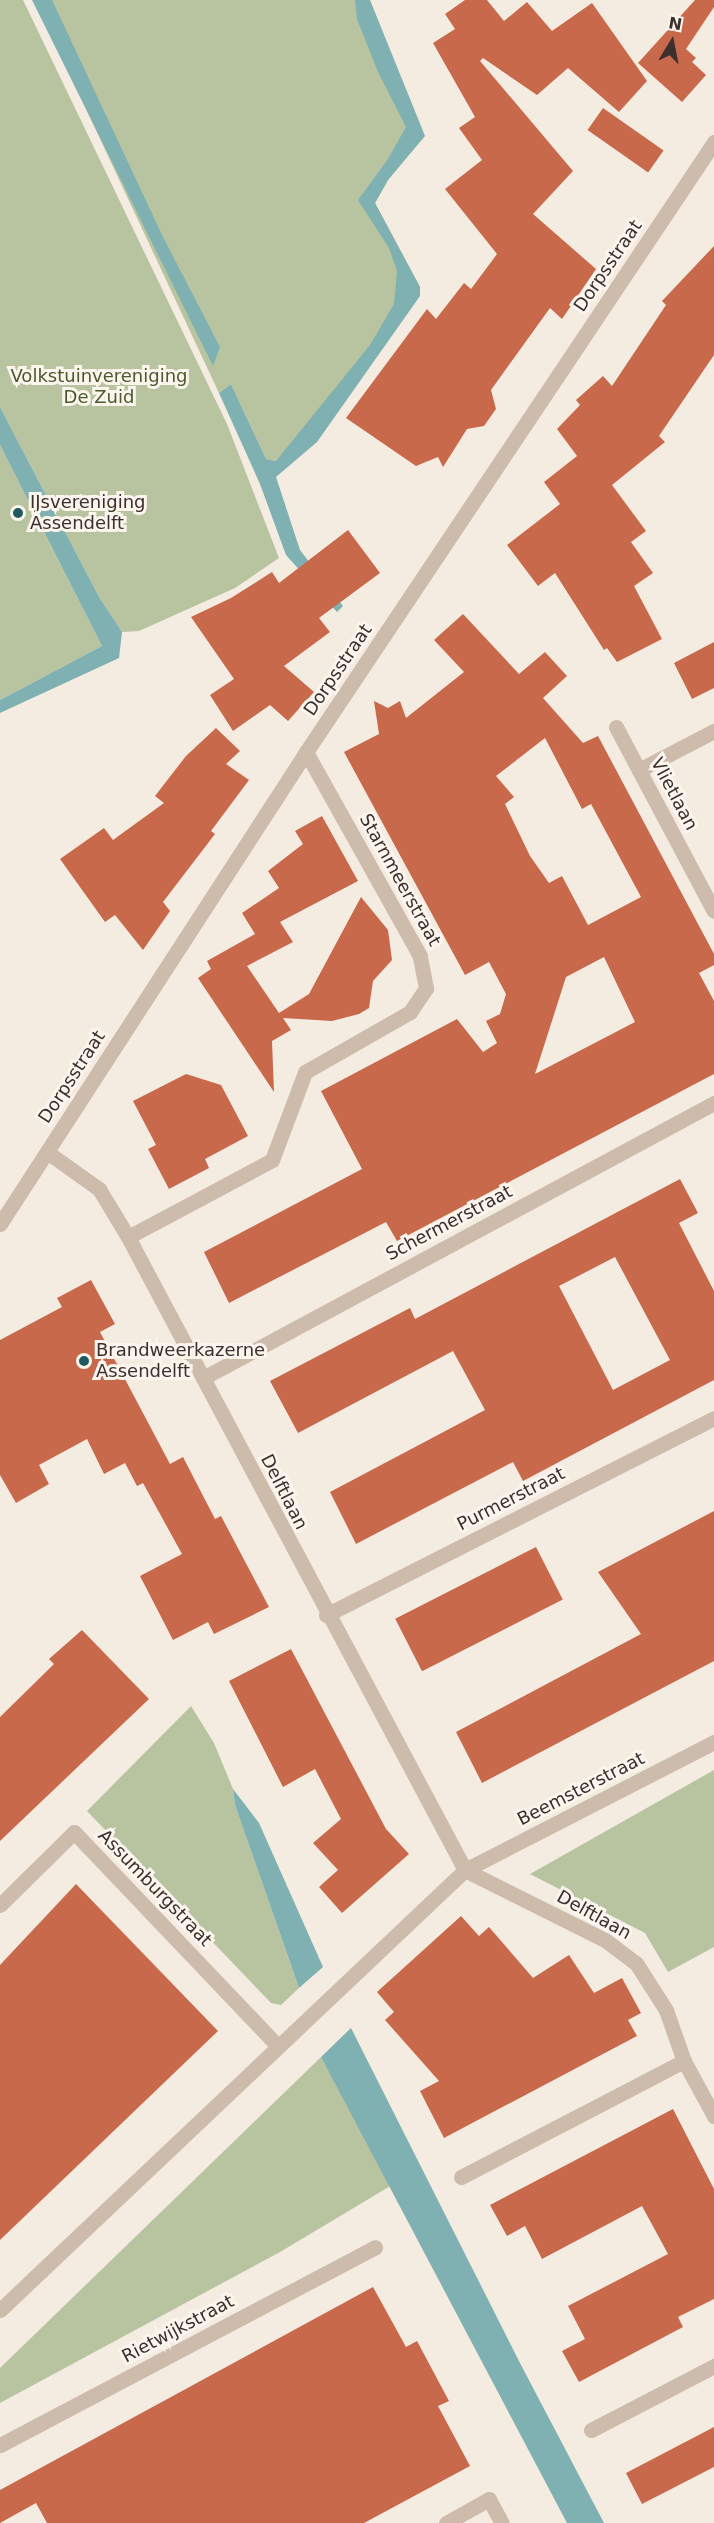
<!DOCTYPE html>
<html>
<head>
<meta charset="utf-8">
<style>
	body { margin:0 }
	#map { position:relative; width:714px; height:2523px; overflow:hidden; background:#f4ebe1; font-family:"DejaVu Sans",sans-serif }
	div>[style] { position:absolute }
	.green>* { inset:0; background:#b8c4a0 }
	.water>* { inset:0; background:#7fb0b2 }
	.building>* { inset:0; background:#c8694b; transform-origin:0 0 }
	.minor>* { height:15px; margin:-7.5px; padding:0 7.5px; transform-origin:7.5px; border-radius:7.5px; background:#cdbbac }
	.dots>* { width:16px; height:16px; translate:-50% -50%; box-sizing:border-box; border:3px solid #fbf5ee; border-radius:50% }
	span { translate:-50% -50%; white-space:nowrap; text-align:center; line-height:1.15; -webkit-text-stroke:6px #fbf5ee; paint-order:stroke }
	.street-label { font-size:18px; color:#3b302b }
	.park-label { font-size:18px; color:#4a5a2e }
	.poi-label { font-size:18px; color:#3b302b }
	.left { translate:0 -50%; text-align:left }
	.north { position:absolute; left:642px; top:12px; width:60px; height:60px; -webkit-text-stroke:4px #fbf5ee; paint-order:stroke; rotate:10deg; font-size:16px; font-weight:700; line-height:24px; text-align:center; color:#3b302b }
	.north::after { content:''; display:block; margin:auto; width:21px; height:27px; background:#3b302b; clip-path:polygon(50% 0,100% 100%,50% 72%,0 100%) }
</style>
</head>
<body>
<div id="map">
	<div class="green">
		<i style="clip-path:polygon(0 0,23px 0,227px 424px,279px 558px,235px 588px,139px 631px,122px 632px,99px 597px,0 407px)"></i>
		<i style="clip-path:polygon(35px 0,370px 0,373px 23px,422px 136px,391px 175px,375px 203px,420px 287px,313px 442px,276px 461px,266px 459px,231px 384px,219px 393px)"></i>
		<i style="clip-path:polygon(0 445px,102px 646px,0 700px)"></i>
		<i style="clip-path:polygon(191px 1706px,214px 1743px,233px 1789px,235px 1805px,299px 1988px,281px 2005px,271px 2003px,87px 1811px)"></i>
		<i style="clip-path:polygon(714px 1770px,714px 1947px,668px 1972px,645px 1933px,530px 1874px)"></i>
		<i style="clip-path:polygon(321px 2057px,392px 2185px,280px 2252px,0 2403px,0 2368px)"></i>
	</div>
	<div class="water">
		<i style="clip-path:polygon(32px 0,52px 0,163px 237px,220px 347px,213px 366px)"></i>
		<i style="clip-path:polygon(355px 0,370px 0,425px 136px,388px 180px,375px 203px,420px 287px,420px 296px,317px 442px,276px 477px,300px 550px,343px 606px,337px 612px,286px 555px,260px 484px,219px 393px,231px 384px,266px 459px,276px 461px,370px 345px,394px 304px,397px 271px,389px 248px,358px 200px,388px 159px,406px 127px,378px 72px,357px 19px)"></i>
		<i style="clip-path:polygon(0 407px,99px 597px,122px 632px,119px 658px,0 713px,0 700px,102px 646px,0 445px)"></i>
		<i style="clip-path:polygon(233px 1789px,259px 1823px,323px 1967px,299px 1988px,235px 1805px)"></i>
		<i style="clip-path:polygon(351px 2028px,521px 2365px,604px 2523px,567px 2523px,321px 2057px)"></i>
	</div>
	<div class="building">
		<i style="clip-path:polygon(465px 0,487px 0,504px 21px,527px 2px,552px 31px,592px 3px,647px 81px,619px 112px,568px 68px,537px 95px,483px 58px,480px 61px,573px 171px,533px 214px,596px 269px,562px 319px,550px 308px,491px 390px,496px 409px,484px 426px,467px 429px,443px 467px,438px 457px,416px 466px,346px 418px,427px 309px,436px 319px,464px 283px,471px 289px,497px 254px,445px 189px,482px 160px,459px 128px,475px 117px,433px 43px,455px 29px,445px 14px)"></i>
		<i style="clip-path:polygon(695px 0,714px 0,714px 7px,686px 49px,696px 58px,692px 62px,706px 75px,682px 102px,638px 63px)"></i>
		<i style="left:603px;top:108px;width:74px;height:27px;rotate:35deg"></i>
		<i style="clip-path:polygon(714px 246px,714px 355px,659px 436px,665px 442px,612px 485px,646px 531px,631px 542px,653px 573px,634px 586px,662px 639px,617px 662px,607px 648px,604px 650px,555px 573px,538px 586px,507px 545px,560px 504px,544px 482px,577px 456px,557px 429px,580px 405px,576px 400px,603px 376px,612px 386px,666px 305px,662px 301px)"></i>
		<i style="clip-path:polygon(348px 530px,380px 573px,319px 618px,330px 632px,284px 666px,314px 692px,288px 721px,270px 705px,233px 731px,210px 695px,234px 679px,191px 617px,231px 598px,272px 572px,279px 583px)"></i>
		<i style="clip-path:polygon(evenodd,463px 614px,519px 674px,545px 652px,567px 676px,543px 698px,583px 743px,598px 736px,714px 954px,714px 965px,699px 973px,714px 1001px,714px 1074px,397px 1241px,386px 1222px,229px 1303px,204px 1252px,362px 1169px,321px 1091px,457px 1019px,483px 1052px,497px 1043px,486px 1021px,500px 1014px,506px 994px,489px 962px,465px 975px,344px 752px,379px 734px,374px 701px,388px 708px,400px 701px,406px 718px,464px 672px,434px 640px,463px 614px,545px 738px,582px 809px,591px 804px,641px 897px,588px 925px,562px 876px,549px 883px,530px 856px,505px 804px,514px 797px,496px 776px,545px 738px,463px 614px,604px 957px,635px 1022px,535px 1074px,566px 977px,604px 957px)"></i>
		<i style="clip-path:polygon(714px 642px,714px 688px,692px 699px,674px 663px)"></i>
		<i style="clip-path:polygon(216px 728px,240px 751px,226px 764px,249px 780px,211px 831px,215px 834px,163px 902px,170px 911px,143px 950px,115px 915px,105px 922px,60px 859px,104px 828px,113px 840px,164px 803px,155px 796px,186px 756px)"></i>
		<i style="clip-path:polygon(322px 816px,358px 881px,280px 922px,293px 942px,247px 966px,279px 1013px,309px 994px,361px 897px,388px 930px,392px 960px,373px 981px,369px 1008px,359px 1014px,332px 1021px,283px 1018px,291px 1030px,272px 1041px,274px 1092px,198px 978px,211px 969px,207px 961px,255px 934px,242px 913px,279px 888px,268px 871px,303px 844px,295px 831px)"></i>
		<i style="clip-path:polygon(186px 1074px,221px 1085px,248px 1136px,205px 1159px,209px 1168px,169px 1189px,148px 1149px,156px 1145px,133px 1101px)"></i>
		<i style="clip-path:polygon(evenodd,680px 1179px,698px 1213px,679px 1223px,714px 1291px,714px 1380px,523px 1481px,513px 1462px,356px 1544px,330px 1492px,485px 1410px,453px 1351px,298px 1433px,270px 1381px,410px 1308px,415px 1319px,680px 1179px,615px 1257px,670px 1360px,613px 1390px,559px 1286px,615px 1257px)"></i>
		<i style="clip-path:polygon(91px 1280px,115px 1324px,100px 1332px,170px 1464px,183px 1457px,215px 1519px,221px 1516px,269px 1607px,214px 1634px,208px 1622px,173px 1640px,140px 1576px,182px 1554px,143px 1483px,137px 1486px,125px 1463px,104px 1474px,87px 1439px,39px 1465px,49px 1484px,16px 1503px,0 1475px,0 1340px,62px 1307px,57px 1298px)"></i>
		<i style="clip-path:polygon(714px 1511px,714px 1661px,482px 1783px,456px 1732px,641px 1634px,598px 1572px)"></i>
		<i style="left:536px;top:1547px;width:59px;height:158px;rotate:63deg"></i>
		<i style="clip-path:polygon(82px 1630px,149px 1699px,0 1841px,0 1717px,54px 1664px,49px 1659px)"></i>
		<i style="clip-path:polygon(291px 1649px,386px 1829px,409px 1854px,342px 1913px,319px 1887px,338px 1870px,313px 1843px,341px 1819px,315px 1769px,283px 1787px,229px 1681px)"></i>
		<i style="clip-path:polygon(76px 1884px,218px 2031px,0 2240px,0 1965px)"></i>
		<i style="clip-path:polygon(461px 1916px,479px 1936px,489px 1927px,533px 1978px,569px 1955px,594px 1993px,622px 1978px,641px 2013px,628px 2020px,637px 2036px,444px 2138px,420px 2091px,439px 2081px,385px 2020px,394px 2012px,377px 1992px)"></i>
		<i style="clip-path:polygon(673px 2109px,714px 2189px,714px 2299px,678px 2317px,683px 2327px,579px 2382px,562px 2351px,585px 2339px,568px 2306px,668px 2254px,642px 2206px,542px 2259px,525px 2226px,507px 2236px,490px 2205px)"></i>
		<i style="clip-path:polygon(373px 2287px,406px 2347px,417px 2341px,449px 2401px,438px 2406px,470px 2466px,364px 2523px,47px 2523px,36px 2503px,0 2523px,0 2490px)"></i>
		<i style="clip-path:polygon(714px 2427px,714px 2467px,642px 2504px,626px 2473px)"></i>
	</div>
	<div class="minor">
		<i style="left:616px;top:727px;width:208px;rotate:62deg"></i>
		<i style="left:639px;top:770px;width:85px;rotate:-27.5deg"></i>
		<i style="left:47px;top:1152px;width:64px;rotate:35.4deg"></i>
		<i style="left:99px;top:1189px;width:56px;rotate:58.9deg"></i>
		<i style="left:128px;top:1237px;width:717px;rotate:61.97deg"></i>
		<i style="left:465px;top:1870px;width:157px;rotate:26.6deg"></i>
		<i style="left:605px;top:1940px;width:39px;rotate:37deg"></i>
		<i style="left:636px;top:1963px;width:56px;rotate:57.4deg"></i>
		<i style="left:666px;top:2010px;width:54px;rotate:70.6deg"></i>
		<i style="left:684px;top:2061px;width:63px;rotate:61.4deg"></i>
		<i style="left:0;top:1224px;width:563px;rotate:-57.04deg"></i>
		<i style="left:306px;top:752px;width:734px;rotate:-56.22deg"></i>
		<i style="left:128px;top:1237px;width:163px;rotate:-28.1deg"></i>
		<i style="left:272px;top:1160px;width:94px;rotate:-69.4deg"></i>
		<i style="left:305px;top:1072px;width:121px;rotate:-29.7deg"></i>
		<i style="left:410px;top:1012px;width:29px;rotate:-56deg"></i>
		<i style="left:426px;top:988px;width:33px;rotate:-101deg"></i>
		<i style="left:420px;top:956px;width:234px;rotate:-119.2deg"></i>
		<i style="left:203px;top:1378px;width:580px;rotate:-28.29deg"></i>
		<i style="left:326px;top:1615px;width:435px;rotate:-26.9deg"></i>
		<i style="left:0;top:1905px;width:104px;rotate:-44.6deg"></i>
		<i style="left:74px;top:1832px;width:296px;rotate:46.4deg"></i>
		<i style="left:461px;top:2177px;width:251px;rotate:-27.5deg"></i>
		<i style="left:0;top:2310px;width:640px;rotate:-43.42deg"></i>
		<i style="left:465px;top:1870px;width:280px;rotate:-27.2deg"></i>
		<i style="left:591px;top:2430px;width:139px;rotate:-27.5deg"></i>
		<i style="left:0;top:2445px;width:424px;rotate:-27.8deg"></i>
		<i style="left:446px;top:2523px;width:49px;rotate:-29.2deg"></i>
		<i style="left:489px;top:2499px;width:27px;rotate:62deg"></i>
	</div>
	<div class="dots">
		<i style="left:18px;top:513px;background:#1f5a5e"></i>
		<i style="left:84px;top:1361px;background:#1f5a5e"></i>
	</div>
	<div class="street-label">
		<span style="left:608px;top:266px;rotate:-56deg">Dorpsstraat</span>
		<span style="left:338px;top:670px;rotate:-56deg">Dorpsstraat</span>
		<span style="left:674px;top:794px;rotate:62deg">Vlietlaan</span>
		<span style="left:400px;top:880px;rotate:61deg">Starnmeerstraat</span>
		<span style="left:72px;top:1077px;rotate:-57deg">Dorpsstraat</span>
		<span style="left:449px;top:1223px;rotate:-28deg">Schermerstraat</span>
		<span style="left:284px;top:1492px;rotate:63deg">Delftlaan</span>
		<span style="left:511px;top:1499px;rotate:-27deg">Purmerstraat</span>
		<span style="left:581px;top:1789px;rotate:-27deg">Beemsterstraat</span>
		<span style="left:155px;top:1888px;rotate:46deg">Assumburgstraat</span>
		<span style="left:594px;top:1915px;rotate:29deg">Delftlaan</span>
		<span style="left:178px;top:2329px;rotate:-28deg">Rietwijkstraat</span>
	</div>
	<div class="park-label">
		<span style="left:99px;top:387px">Volkstuinvereniging<br>De Zuid</span>
	</div>
	<div class="poi-label">
		<span class="left" style="left:30px;top:513px">IJsvereniging<br>Assendelft</span>
		<span class="left" style="left:96px;top:1361px">Brandweerkazerne<br>Assendelft</span>
	</div>
	<div class="north">N</div>
</div>
</body>
</html>
